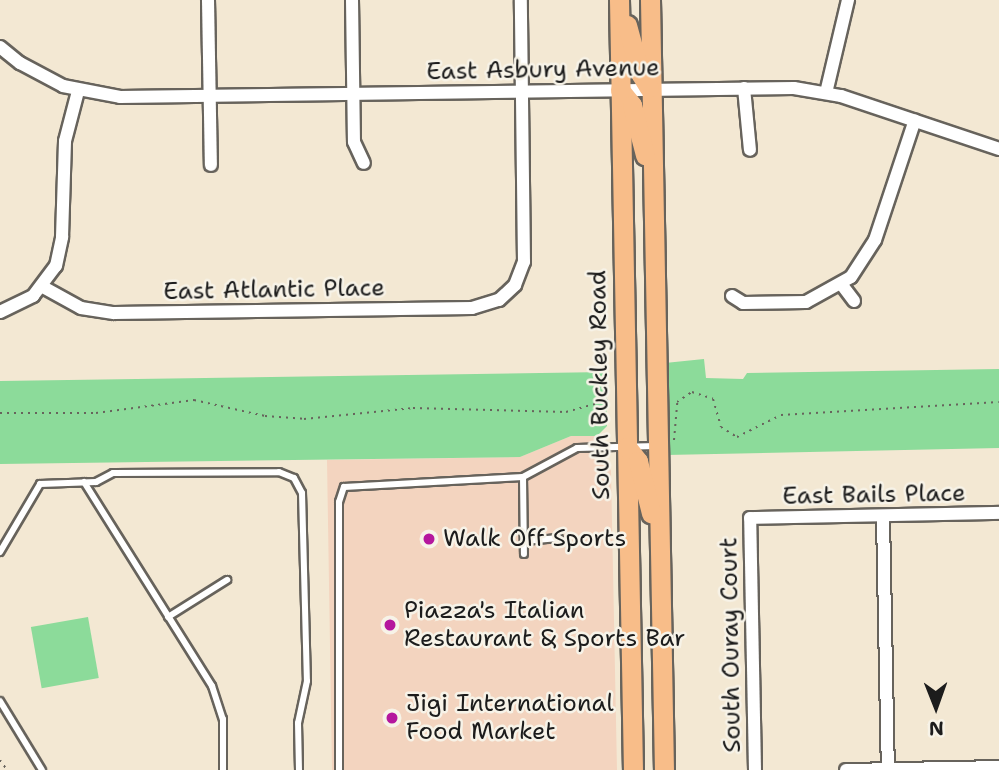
<!DOCTYPE html>
<html>
<head>
<meta charset="utf-8">
<style>
	body { margin:0 }
	#map { position:relative; width:999px; height:770px; overflow:hidden; background:#f3e8d3; font-family:"Shantell Sans",sans-serif }
	div>[style] { position:absolute }
	.built>* { inset:0; background:#f3d4bf }
	.green>* { inset:0; background:#8cdb9a; transform-origin:0 0 }
	.path>* { height:2px; margin-top:-1px; transform-origin:0; background:repeating-linear-gradient(90deg,#67635c 0 2px,transparent 0 7px) }
	.roads { filter:drop-shadow(2px 0 #67635c) drop-shadow(-2px 0 #67635c) drop-shadow(0 2px #67635c) drop-shadow(0 -2px #67635c) }
	.service>* { height:6px; margin:-3px; padding:0 3px; transform-origin:3px; border-radius:3px; background:#fff }
	.minor>* { height:12px; margin:-6px; padding:0 6px; transform-origin:6px; border-radius:6px; background:#fff }
	.primary>* { height:19px; margin:-9.5px; padding:0 9.5px; transform-origin:9.5px; border-radius:9.5px; background:#f8bd89 }
	.dots>* { width:19px; height:19px; translate:-50% -50%; box-sizing:border-box; border:4px solid #f7f3e8; border-radius:50% }
	span { translate:-50% -50%; white-space:nowrap; text-align:center; line-height:1.15; -webkit-text-stroke:5px #f7f3e8; paint-order:stroke }
	.street-label { font-size:24px; color:#1c1c1c }
	.poi-label { font-size:24px; color:#1c1c1c }
	.left { translate:0 -50%; text-align:left }
	.north { position:absolute; left:901px; top:672px; width:70px; height:70px; -webkit-text-stroke:5px #f7f3e8; paint-order:stroke; rotate:179deg; font-size:19px; font-weight:700; line-height:28px; text-align:center; color:#1c1c1c }
	.north::after { content:''; display:block; margin:auto; width:24px; height:32px; background:#1c1c1c; clip-path:polygon(50% 0,100% 100%,50% 72%,0 100%) }
</style>
</head>
<body>
<div id="map">
	<div class="built">
		<i style="clip-path:polygon(571px 436px,597px 436px,611px 471px,617px 770px,332px 770px,327px 460px,520px 457px)"></i>
	</div>
	<div class="green">
		<i style="clip-path:polygon(704px 359px,706px 378px,743px 379px,747px 373px,999px 369px,999px 448px,666px 455px,665px 363px)"></i>
		<i style="clip-path:polygon(606px 372px,607px 426px,597px 436px,571px 436px,520px 457px,0 464px,0 381px)"></i>
		<i style="left:88px;top:617px;width:62px;height:58px;rotate:80deg"></i>
	</div>
	<div class="path">
		<i style="left:0;top:413px;width:96px"></i>
		<i style="left:96px;top:413px;width:99px;rotate:-7.6deg"></i>
		<i style="left:194px;top:400px;width:73px;rotate:12.7deg"></i>
		<i style="left:265px;top:416px;width:39px;rotate:4deg"></i>
		<i style="left:304px;top:419px;width:110px;rotate:-5.8deg"></i>
		<i style="left:413px;top:408px;width:153px;rotate:1.5deg"></i>
		<i style="left:566px;top:412px;width:45px;rotate:-15.6deg"></i>
		<i style="left:674px;top:440px;width:38px;rotate:-85deg"></i>
		<i style="left:677px;top:402px;width:18px;rotate:-34deg"></i>
		<i style="left:692px;top:392px;width:22px;rotate:18deg"></i>
		<i style="left:713px;top:399px;width:29px;rotate:74deg"></i>
		<i style="left:721px;top:427px;width:19px;rotate:32deg"></i>
		<i style="left:737px;top:437px;width:49px;rotate:-26.6deg"></i>
		<i style="left:781px;top:415px;width:218px;rotate:-3.4deg"></i>
		<i style="left:0;top:760px;width:12px;rotate:55deg"></i>
	</div>
	<div class="roads">
		<div class="service">
			<i style="left:523px;top:477px;width:77px;rotate:89.3deg"></i>
			<i style="left:84px;top:482px;width:241px;rotate:57.9deg"></i>
			<i style="left:212px;top:686px;width:35px;rotate:72deg"></i>
			<i style="left:223px;top:719px;width:51px;rotate:90deg"></i>
			<i style="left:524px;top:541px;width:35px;rotate:-5deg"></i>
			<i style="left:0;top:552px;width:79px;rotate:-59.5deg"></i>
			<i style="left:40px;top:484px;width:56px;rotate:-2deg"></i>
			<i style="left:96px;top:482px;width:19px;rotate:-28deg"></i>
			<i style="left:113px;top:473px;width:166px;rotate:-0.3deg"></i>
			<i style="left:279px;top:472px;width:16px;rotate:22deg"></i>
			<i style="left:294px;top:478px;width:17px;rotate:62deg"></i>
			<i style="left:302px;top:493px;width:188px;rotate:88.5deg"></i>
			<i style="left:307px;top:681px;width:43px;rotate:102.1deg"></i>
			<i style="left:298px;top:723px;width:47px;rotate:88.8deg"></i>
			<i style="left:168px;top:617px;width:70px;rotate:-32.1deg"></i>
			<i style="left:0;top:701px;width:81px;rotate:58.7deg"></i>
			<i style="left:339px;top:770px;width:268px;rotate:-90deg"></i>
			<i style="left:339px;top:502px;width:16px;rotate:-72deg"></i>
			<i style="left:344px;top:487px;width:179px;rotate:-3.2deg"></i>
			<i style="left:523px;top:477px;width:61px;rotate:-28.2deg"></i>
			<i style="left:577px;top:448px;width:79px;rotate:-1.5deg"></i>
		</div>
		<div class="minor">
			<i style="left:208px;top:0;width:165px;rotate:89deg"></i>
			<i style="left:352px;top:0;width:142px;rotate:89.2deg"></i>
			<i style="left:354px;top:142px;width:23px;rotate:65deg"></i>
			<i style="left:0;top:47px;width:26px;rotate:39deg"></i>
			<i style="left:20px;top:63px;width:49px;rotate:28.1deg"></i>
			<i style="left:63px;top:86px;width:58px;rotate:10.9deg"></i>
			<i style="left:120px;top:97px;width:674px;rotate:-0.77deg"></i>
			<i style="left:794px;top:88px;width:48px;rotate:9.7deg"></i>
			<i style="left:841px;top:96px;width:167px;rotate:18.5deg"></i>
			<i style="left:744px;top:88px;width:62px;rotate:84.5deg"></i>
			<i style="left:826px;top:93px;width:96px;rotate:-76.7deg"></i>
			<i style="left:842px;top:285px;width:20px;rotate:53deg"></i>
			<i style="left:43px;top:287px;width:43px;rotate:28.9deg"></i>
			<i style="left:81px;top:308px;width:33px;rotate:9deg"></i>
			<i style="left:114px;top:313px;width:358px;rotate:-0.8deg"></i>
			<i style="left:472px;top:308px;width:28px;rotate:-17deg"></i>
			<i style="left:499px;top:300px;width:22px;rotate:-43deg"></i>
			<i style="left:515px;top:285px;width:25px;rotate:-69deg"></i>
			<i style="left:524px;top:262px;width:262px;rotate:-90.7deg"></i>
			<i style="left:732px;top:296px;width:13px;rotate:32deg"></i>
			<i style="left:743px;top:303px;width:63px;rotate:-0.9deg"></i>
			<i style="left:806px;top:302px;width:51px;rotate:-29.1deg"></i>
			<i style="left:851px;top:277px;width:44px;rotate:-57deg"></i>
			<i style="left:875px;top:240px;width:126px;rotate:-71.6deg"></i>
			<i style="left:0;top:312px;width:37px;rotate:-26deg"></i>
			<i style="left:33px;top:296px;width:38px;rotate:-53deg"></i>
			<i style="left:56px;top:266px;width:30px;rotate:-78deg"></i>
			<i style="left:62px;top:237px;width:96px;rotate:-88.2deg"></i>
			<i style="left:65px;top:141px;width:52px;rotate:-75.4deg"></i>
			<i style="left:883px;top:516px;width:254px;rotate:88.9deg"></i>
			<i style="left:755px;top:770px;width:252px;rotate:-91.1deg"></i>
			<i style="left:750px;top:518px;width:249px;rotate:-1.2deg"></i>
			<i style="left:846px;top:770px;width:153px;rotate:-1.1deg"></i>
		</div>
		<div class="primary">
			<i style="left:619px;top:0;width:770px;rotate:88.96deg"></i>
			<i style="left:650px;top:0;width:770px;rotate:88.96deg"></i>
			<i style="left:627px;top:25px;width:50px;rotate:74.8deg"></i>
			<i style="left:640px;top:73px;width:17px;rotate:59deg"></i>
			<i style="left:620px;top:90px;width:19px;rotate:51deg"></i>
			<i style="left:632px;top:105px;width:52px;rotate:75.4deg"></i>
			<i style="left:627px;top:447px;width:18px;rotate:52deg"></i>
			<i style="left:638px;top:461px;width:54px;rotate:76deg"></i>
		</div>
	</div>
	<div class="dots">
		<i style="left:429px;top:539px;background:#b5179e"></i>
		<i style="left:390px;top:625px;background:#b5179e"></i>
		<i style="left:392px;top:718px;background:#b5179e"></i>
	</div>
	<div class="street-label">
		<span style="left:543px;top:70px;rotate:-1deg">East Asbury Avenue</span>
		<span style="left:274px;top:290px;rotate:-1deg">East Atlantic Place</span>
		<span style="left:600px;top:385px;rotate:-91deg">South Buckley Road</span>
		<span style="left:874px;top:495px;rotate:-1deg">East Bails Place</span>
		<span style="left:731px;top:645px;rotate:-91deg">South Ouray Court</span>
	</div>
	<div class="poi-label">
		<span class="left" style="left:443px;top:539px">Walk Off Sports</span>
		<span class="left" style="left:404px;top:625px">Piazza's Italian<br>Restaurant &amp; Sports Bar</span>
		<span class="left" style="left:406px;top:718px">Jigi International<br>Food Market</span>
	</div>
	<div class="north">N</div>
</div>
</body>
</html>
